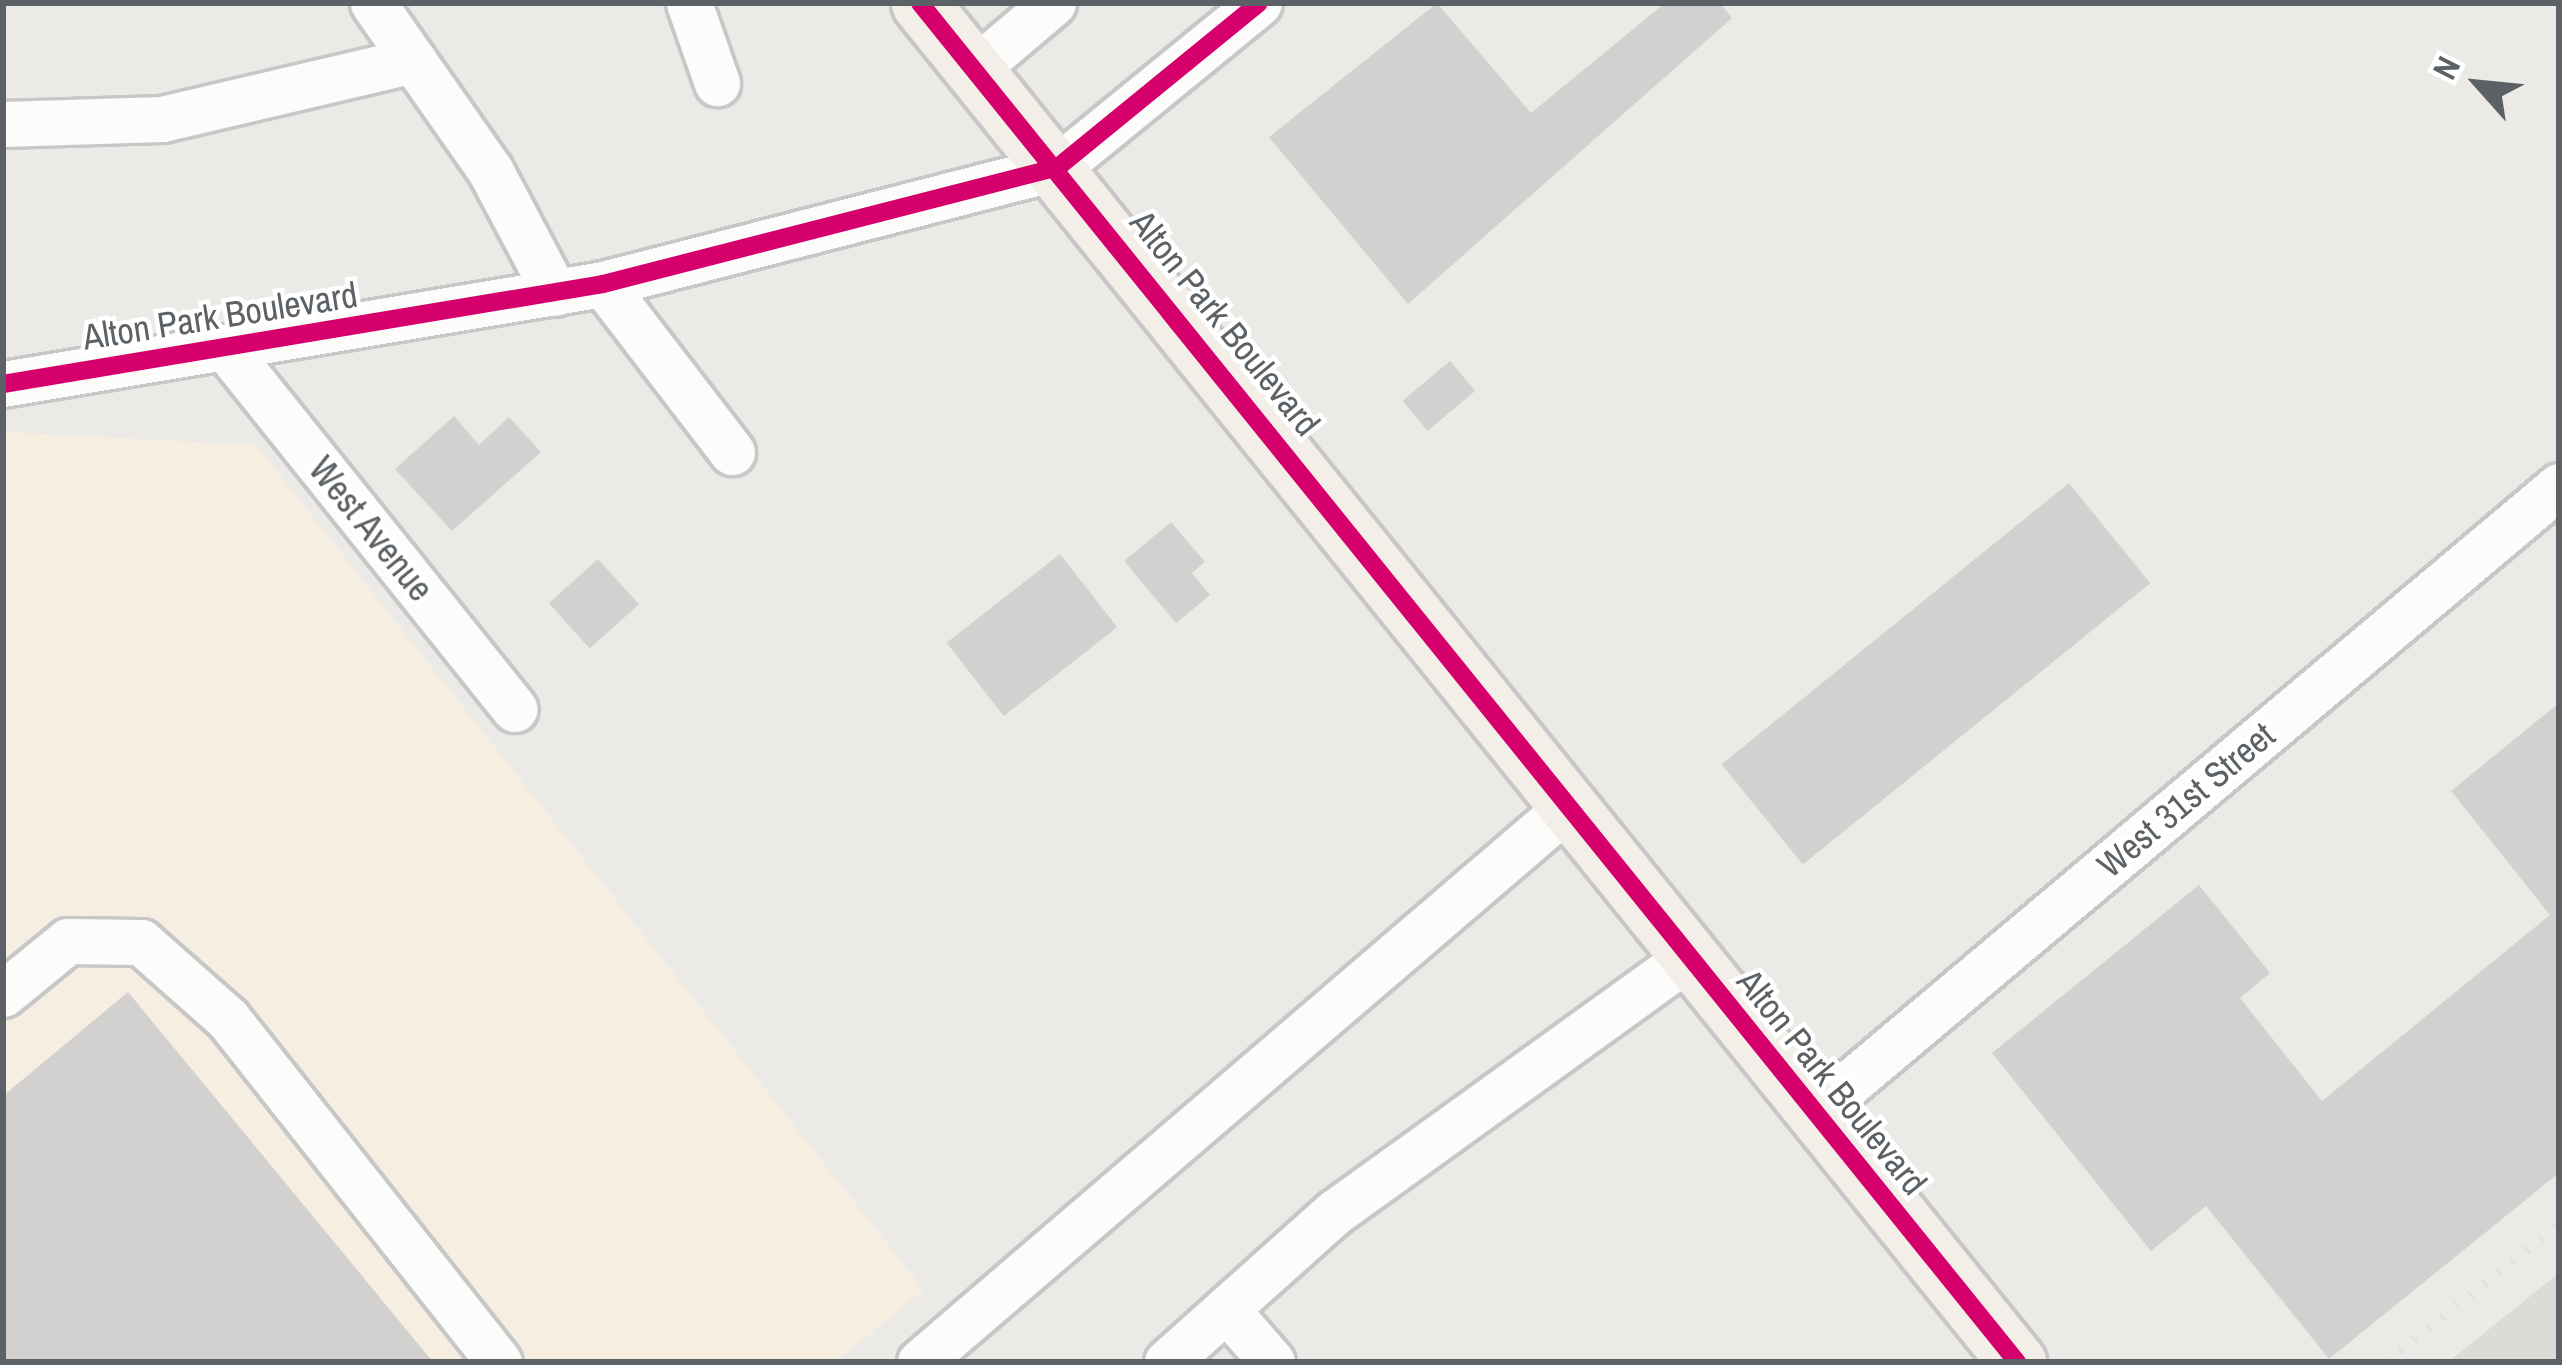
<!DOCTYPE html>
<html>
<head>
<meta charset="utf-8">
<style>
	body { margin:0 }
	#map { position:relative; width:2562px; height:1365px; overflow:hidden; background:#eceae7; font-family:"Archivo Narrow",sans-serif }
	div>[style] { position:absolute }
	.commercial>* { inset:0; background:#f6eee0 }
	.industrial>* { inset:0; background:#dddbd8 }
	.building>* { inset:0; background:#d3d1d0; transform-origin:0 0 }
	.roads { filter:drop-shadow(3px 0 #c8c7c8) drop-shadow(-3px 0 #c8c7c8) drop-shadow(0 3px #c8c7c8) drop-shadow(0 -3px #c8c7c8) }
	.minor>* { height:45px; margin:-22.5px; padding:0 22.5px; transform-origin:22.5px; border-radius:22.5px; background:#fcfcfb }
	.major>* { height:57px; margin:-28.5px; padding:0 28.5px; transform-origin:28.5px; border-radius:28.5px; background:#f3efe8 }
	.rail>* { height:9px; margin-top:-4.5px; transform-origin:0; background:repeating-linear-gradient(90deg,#e3e2e2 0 3px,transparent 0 18px) }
	.cycleway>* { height:18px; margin:-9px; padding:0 9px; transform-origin:9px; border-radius:9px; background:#d6006c }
	span { translate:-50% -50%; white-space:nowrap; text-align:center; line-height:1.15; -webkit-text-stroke:9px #fff; paint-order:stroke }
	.street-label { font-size:36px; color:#5c6165 }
	.frame { position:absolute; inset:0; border:6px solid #5c6165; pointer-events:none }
	.north { position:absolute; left:2418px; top:24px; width:120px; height:120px; -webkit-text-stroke:9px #fff; paint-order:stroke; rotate:297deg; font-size:33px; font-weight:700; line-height:48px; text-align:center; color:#5c6165 }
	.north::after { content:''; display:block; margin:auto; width:42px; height:54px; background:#5c6165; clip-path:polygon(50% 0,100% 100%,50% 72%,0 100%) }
</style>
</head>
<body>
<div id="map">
	<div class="commercial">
		<i style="clip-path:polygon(3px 432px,256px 445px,924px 1290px,835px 1362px,3px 1362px)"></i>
	</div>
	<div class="industrial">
		<i style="clip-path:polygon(2559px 1273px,2559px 1362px,2448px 1362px)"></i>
	</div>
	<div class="building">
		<i style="clip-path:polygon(1437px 3px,1531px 113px,1665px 3px,1720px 3px,1732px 18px,1408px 304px,1269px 137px)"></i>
		<i style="left:1450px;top:361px;width:39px;height:62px;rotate:50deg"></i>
		<i style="clip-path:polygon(454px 416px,479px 445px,509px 417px,541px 452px,452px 531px,395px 469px)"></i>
		<i style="left:2069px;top:483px;width:129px;height:447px;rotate:51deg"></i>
		<i style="clip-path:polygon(1171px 522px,1205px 562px,1192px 573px,1210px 595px,1176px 623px,1124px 561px)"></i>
		<i style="left:1060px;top:554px;width:93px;height:144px;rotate:52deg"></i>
		<i style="left:598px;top:559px;width:61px;height:66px;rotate:48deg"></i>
		<i style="clip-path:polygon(2559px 703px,2559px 1173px,2329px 1359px,2206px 1206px,2151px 1251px,1992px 1053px,2199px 885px,2270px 973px,2240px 998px,2322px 1101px,2550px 915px,2451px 791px)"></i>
		<i style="clip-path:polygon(128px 992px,433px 1362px,3px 1362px,3px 1096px)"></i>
	</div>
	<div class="roads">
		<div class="minor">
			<i style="left:373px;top:3px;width:204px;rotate:55deg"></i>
			<i style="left:490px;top:170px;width:139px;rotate:62.1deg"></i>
			<i style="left:689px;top:3px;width:85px;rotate:70.7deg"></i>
			<i style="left:975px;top:69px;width:102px;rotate:-40.2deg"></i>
			<i style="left:3px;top:124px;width:159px;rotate:-1.8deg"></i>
			<i style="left:162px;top:119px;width:258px;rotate:-13.2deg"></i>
			<i style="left:603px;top:284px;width:212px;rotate:52.5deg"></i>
			<i style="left:227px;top:350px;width:460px;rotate:51.3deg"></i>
			<i style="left:3px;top:384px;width:608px;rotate:-9.46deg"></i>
			<i style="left:603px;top:284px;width:470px;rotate:-14.4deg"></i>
			<i style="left:1058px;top:167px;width:259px;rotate:-39.2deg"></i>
			<i style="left:3px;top:994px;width:84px;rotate:-39.2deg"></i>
			<i style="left:68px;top:941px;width:73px;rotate:0.8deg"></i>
			<i style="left:141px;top:942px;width:116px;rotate:41.5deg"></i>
			<i style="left:228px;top:1019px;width:437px;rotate:51.7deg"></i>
			<i style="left:1814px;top:1113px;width:974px;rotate:-40.08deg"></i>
			<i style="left:1226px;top:1309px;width:70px;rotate:49deg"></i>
			<i style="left:920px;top:1362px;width:855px;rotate:-40.59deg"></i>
			<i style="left:1167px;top:1362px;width:225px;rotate:-41.8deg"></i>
			<i style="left:1335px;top:1212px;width:436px;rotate:-35.8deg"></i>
		</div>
		<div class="major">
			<i style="left:920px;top:3px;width:1747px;rotate:51.09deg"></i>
		</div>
	</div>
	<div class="rail">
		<i style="left:2385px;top:1362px;width:222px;rotate:-38.4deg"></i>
	</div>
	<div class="cycleway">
		<i style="left:920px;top:3px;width:1747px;rotate:51.09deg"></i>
		<i style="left:3px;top:384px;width:608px;rotate:-9.46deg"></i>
		<i style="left:603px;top:284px;width:470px;rotate:-14.4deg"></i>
		<i style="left:1058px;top:167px;width:259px;rotate:-39.2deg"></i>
	</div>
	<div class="street-label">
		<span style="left:220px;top:316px;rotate:-9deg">Alton Park Boulevard</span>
		<span style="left:1225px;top:323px;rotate:51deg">Alton Park Boulevard</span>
		<span style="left:371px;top:529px;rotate:51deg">West Avenue</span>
		<span style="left:2186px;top:800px;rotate:-40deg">West 31st Street</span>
		<span style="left:1832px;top:1082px;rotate:51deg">Alton Park Boulevard</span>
	</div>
	<div class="frame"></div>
	<div class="north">N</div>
</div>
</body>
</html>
